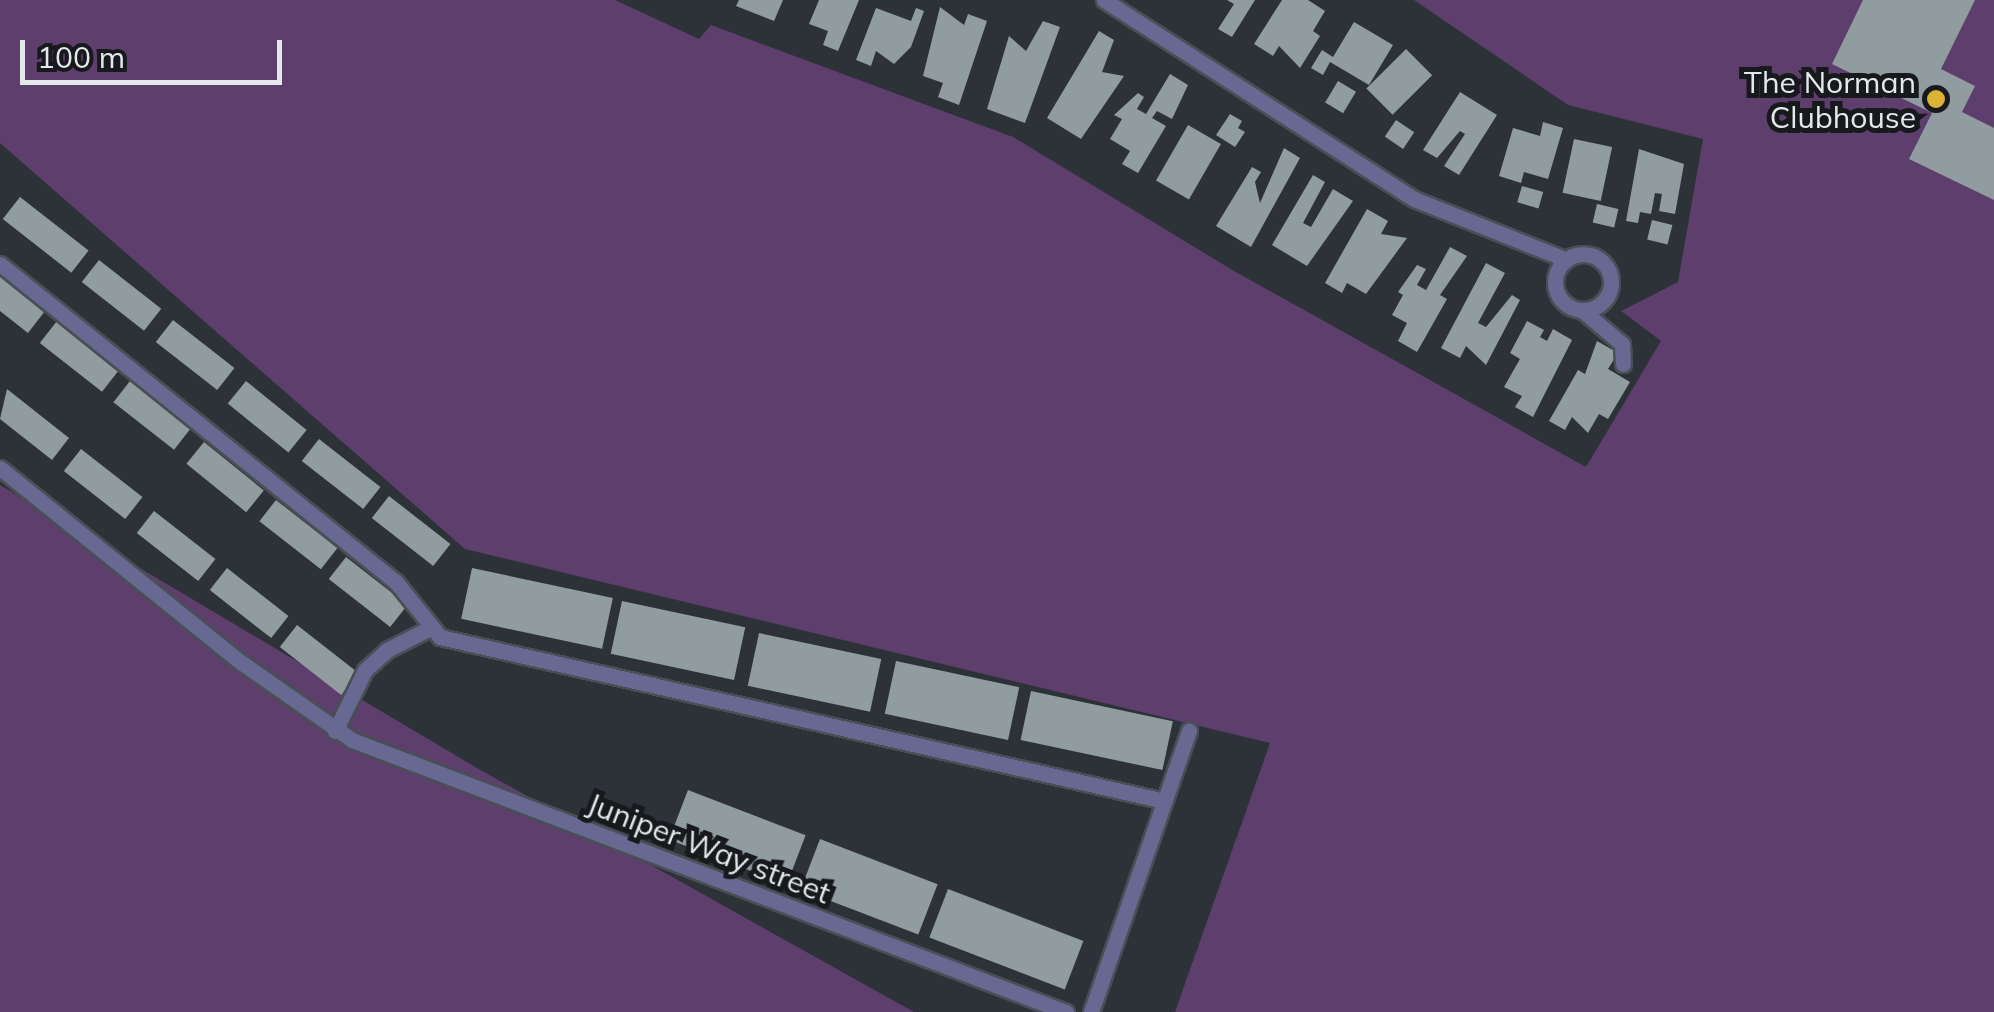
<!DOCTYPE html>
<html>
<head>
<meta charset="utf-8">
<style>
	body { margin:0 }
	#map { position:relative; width:1994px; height:1012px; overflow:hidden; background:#2c3238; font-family:Mulish,sans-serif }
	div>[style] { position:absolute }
	.green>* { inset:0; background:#5e3e6c }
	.building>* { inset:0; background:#919ca0; transform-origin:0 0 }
	.roads { filter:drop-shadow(2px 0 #494f55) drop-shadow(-2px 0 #494f55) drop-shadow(0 2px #494f55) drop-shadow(0 -2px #494f55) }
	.street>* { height:15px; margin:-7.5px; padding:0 7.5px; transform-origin:7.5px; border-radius:7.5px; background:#676992 }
	.street>.ring { margin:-7.5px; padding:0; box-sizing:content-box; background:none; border:15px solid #676992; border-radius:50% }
	.dots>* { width:28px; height:28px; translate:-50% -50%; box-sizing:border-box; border:5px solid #17191c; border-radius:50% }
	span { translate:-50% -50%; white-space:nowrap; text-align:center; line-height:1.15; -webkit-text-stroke:10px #17191c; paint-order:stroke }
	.poi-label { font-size:30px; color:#e4e8ec }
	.right { translate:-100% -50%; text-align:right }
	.street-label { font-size:30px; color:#e4e8ec }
	.scale { position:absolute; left:20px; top:40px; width:262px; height:45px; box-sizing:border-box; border:5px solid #e4e8ec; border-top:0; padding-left:12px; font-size:30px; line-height:35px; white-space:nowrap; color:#e4e8ec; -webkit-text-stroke:8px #17191c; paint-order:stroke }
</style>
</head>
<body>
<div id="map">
	<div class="green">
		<i style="clip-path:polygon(0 0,615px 0,699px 39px,711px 25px,1013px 137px,1234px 271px,1586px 467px,1661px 341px,1621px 311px,1678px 282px,1703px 139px,1568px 105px,1414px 0,1994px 0,1994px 1012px,1175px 1012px,1270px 743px,465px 549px,0 143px)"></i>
		<i style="clip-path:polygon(0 485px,477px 768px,914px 1012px,0 1012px)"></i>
	</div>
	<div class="building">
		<i style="clip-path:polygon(739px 0,783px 0,774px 21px,736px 6px)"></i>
		<i style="clip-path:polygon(819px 0,859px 0,838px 51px,823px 45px,828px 31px,809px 24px)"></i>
		<i style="clip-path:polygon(1227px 0,1255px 0,1232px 37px,1218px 29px,1234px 4px)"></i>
		<i style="clip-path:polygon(1282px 0,1308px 0,1325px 11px,1313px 31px,1320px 36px,1300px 68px,1279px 46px,1273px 56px,1254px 44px)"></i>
		<i style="clip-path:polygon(1863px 0,1975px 0,1941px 69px,1975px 86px,1962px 112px,1994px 128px,1994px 200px,1909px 159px,1932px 113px,1832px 64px)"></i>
		<i style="clip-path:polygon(940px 7px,964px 25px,968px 14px,987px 21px,959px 105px,938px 97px,943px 83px,923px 76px)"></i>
		<i style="clip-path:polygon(876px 8px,911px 21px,916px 8px,924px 11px,911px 47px,894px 64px,876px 51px,871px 66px,856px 60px)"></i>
		<i style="clip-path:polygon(1043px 21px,1060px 27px,1025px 123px,987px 109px,1009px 36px,1026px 51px)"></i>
		<i style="clip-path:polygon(1354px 22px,1393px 45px,1369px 85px,1330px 62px,1323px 75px,1311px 68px,1322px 50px,1333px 57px)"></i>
		<i style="clip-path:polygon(1099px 31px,1114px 40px,1102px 72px,1124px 76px,1081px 139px,1047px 118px)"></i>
		<i style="left:1406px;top:49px;width:37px;height:56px;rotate:45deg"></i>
		<i style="clip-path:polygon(1170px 74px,1188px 85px,1172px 119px,1157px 111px,1152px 118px,1166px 126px,1138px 173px,1122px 164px,1130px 151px,1110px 139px,1122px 119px,1114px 115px,1138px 93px,1144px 97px,1137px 109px,1146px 114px)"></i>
		<i style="left:1338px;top:81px;width:21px;height:25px;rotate:31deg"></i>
		<i style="clip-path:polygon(1460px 92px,1497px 115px,1459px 175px,1444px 166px,1465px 134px,1460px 131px,1437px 158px,1423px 150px)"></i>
		<i style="clip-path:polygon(1230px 114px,1242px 121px,1238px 128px,1245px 132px,1235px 147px,1216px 135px)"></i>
		<i style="left:1396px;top:120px;width:22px;height:20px;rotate:34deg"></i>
		<i style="clip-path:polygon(1543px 122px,1563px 128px,1548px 179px,1524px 172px,1521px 183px,1499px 176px,1513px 128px,1540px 136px)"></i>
		<i style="left:1188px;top:125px;width:38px;height:64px;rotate:30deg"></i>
		<i style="left:1574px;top:139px;width:39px;height:55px;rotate:12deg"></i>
		<i style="clip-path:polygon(1284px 148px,1300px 158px,1251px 247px,1216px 226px,1252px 167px,1261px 172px,1255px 182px,1260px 203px)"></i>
		<i style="clip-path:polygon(1639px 149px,1684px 164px,1675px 214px,1659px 211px,1662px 194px,1655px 193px,1651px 214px,1640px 212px,1638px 223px,1626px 221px)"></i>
		<i style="clip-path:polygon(1313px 175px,1325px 182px,1303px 223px,1311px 227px,1333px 189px,1353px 201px,1307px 266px,1272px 245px)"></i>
		<i style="left:1522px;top:186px;width:22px;height:17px;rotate:16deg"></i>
		<i style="left:20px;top:197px;width:87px;height:28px;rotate:38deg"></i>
		<i style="left:1597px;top:204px;width:22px;height:19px;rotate:13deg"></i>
		<i style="clip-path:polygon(1367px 209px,1388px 221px,1381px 234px,1407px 238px,1366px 294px,1347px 283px,1342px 293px,1325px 283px)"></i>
		<i style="left:1652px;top:220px;width:21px;height:20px;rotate:14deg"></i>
		<i style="clip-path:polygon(1450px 247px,1467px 256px,1440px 295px,1447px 299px,1417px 352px,1398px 341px,1407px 323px,1392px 315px,1403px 295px,1398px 292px,1417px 265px,1426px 269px,1417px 285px,1426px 290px)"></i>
		<i style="left:99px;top:260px;width:79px;height:28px;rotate:38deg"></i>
		<i style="clip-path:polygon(1486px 263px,1505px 273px,1478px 323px,1486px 327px,1512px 295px,1520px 300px,1486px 365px,1466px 346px,1460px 358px,1441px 348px)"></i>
		<i style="clip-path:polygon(0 275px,45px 311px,28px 333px,0 311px)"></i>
		<i style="left:173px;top:320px;width:78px;height:28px;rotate:38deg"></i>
		<i style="left:57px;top:321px;width:79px;height:28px;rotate:38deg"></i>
		<i style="clip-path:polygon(1527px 321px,1544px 330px,1540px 337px,1547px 341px,1553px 329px,1572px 340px,1533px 417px,1515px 407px,1522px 396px,1504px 387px,1520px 359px,1510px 353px)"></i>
		<i style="clip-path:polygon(1597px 341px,1618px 353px,1608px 369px,1630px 382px,1608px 419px,1599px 414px,1588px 433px,1572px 417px,1565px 430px,1549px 421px,1578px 370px,1585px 374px)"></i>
		<i style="left:130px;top:381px;width:77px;height:27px;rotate:38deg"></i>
		<i style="left:246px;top:381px;width:78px;height:29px;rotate:39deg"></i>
		<i style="clip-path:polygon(7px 389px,69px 438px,52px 460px,0 419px)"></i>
		<i style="left:319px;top:439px;width:78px;height:28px;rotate:38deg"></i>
		<i style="left:204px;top:442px;width:77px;height:28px;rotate:39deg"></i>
		<i style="left:81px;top:449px;width:78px;height:28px;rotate:38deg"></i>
		<i style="left:389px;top:496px;width:78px;height:28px;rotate:38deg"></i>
		<i style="left:276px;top:500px;width:78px;height:27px;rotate:38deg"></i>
		<i style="left:154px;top:511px;width:78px;height:28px;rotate:38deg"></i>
		<i style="left:346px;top:557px;width:78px;height:28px;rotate:38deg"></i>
		<i style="left:227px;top:568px;width:78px;height:28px;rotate:38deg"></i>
		<i style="left:472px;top:568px;width:144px;height:52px;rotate:12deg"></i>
		<i style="left:622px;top:601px;width:126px;height:54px;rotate:12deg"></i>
		<i style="left:297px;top:625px;width:78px;height:28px;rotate:38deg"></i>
		<i style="left:759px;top:633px;width:125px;height:54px;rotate:12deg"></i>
		<i style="left:896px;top:661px;width:126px;height:54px;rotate:12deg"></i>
		<i style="left:1031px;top:691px;width:145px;height:50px;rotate:12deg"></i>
		<i style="left:688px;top:790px;width:126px;height:53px;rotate:21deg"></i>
		<i style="left:820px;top:839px;width:126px;height:54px;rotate:21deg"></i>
		<i style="left:948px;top:889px;width:145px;height:52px;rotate:21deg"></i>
	</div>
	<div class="roads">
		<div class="street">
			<i style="left:1104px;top:0;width:368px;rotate:32.7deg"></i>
			<i style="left:1414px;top:199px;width:162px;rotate:21.7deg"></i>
			<i class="ring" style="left:1555px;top:254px;width:41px;height:41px"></i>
			<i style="left:0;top:264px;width:508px;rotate:38.77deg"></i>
			<i style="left:396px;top:582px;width:70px;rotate:51.3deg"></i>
			<i style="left:440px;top:637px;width:743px;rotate:12.75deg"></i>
			<i style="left:1583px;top:311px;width:51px;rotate:40.2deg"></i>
			<i style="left:1622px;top:344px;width:20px;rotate:87deg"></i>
			<i style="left:0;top:468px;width:311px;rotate:38.9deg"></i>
			<i style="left:242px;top:663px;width:134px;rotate:35deg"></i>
			<i style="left:352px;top:740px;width:764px;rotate:20.85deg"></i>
			<i style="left:335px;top:731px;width:68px;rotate:-63.8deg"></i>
			<i style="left:365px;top:670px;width:30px;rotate:-42deg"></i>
			<i style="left:387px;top:650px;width:46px;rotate:-27.1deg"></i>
			<i style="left:1091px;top:1012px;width:298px;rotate:-70.8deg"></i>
		</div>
	</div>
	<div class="dots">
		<i style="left:1936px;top:99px;background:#dbb233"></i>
	</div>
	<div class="poi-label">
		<span class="right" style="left:1916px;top:99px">The Norman<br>Clubhouse</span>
	</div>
	<div class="street-label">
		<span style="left:709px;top:848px;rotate:21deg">Juniper Way street</span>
	</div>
	<div class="scale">100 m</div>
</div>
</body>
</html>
